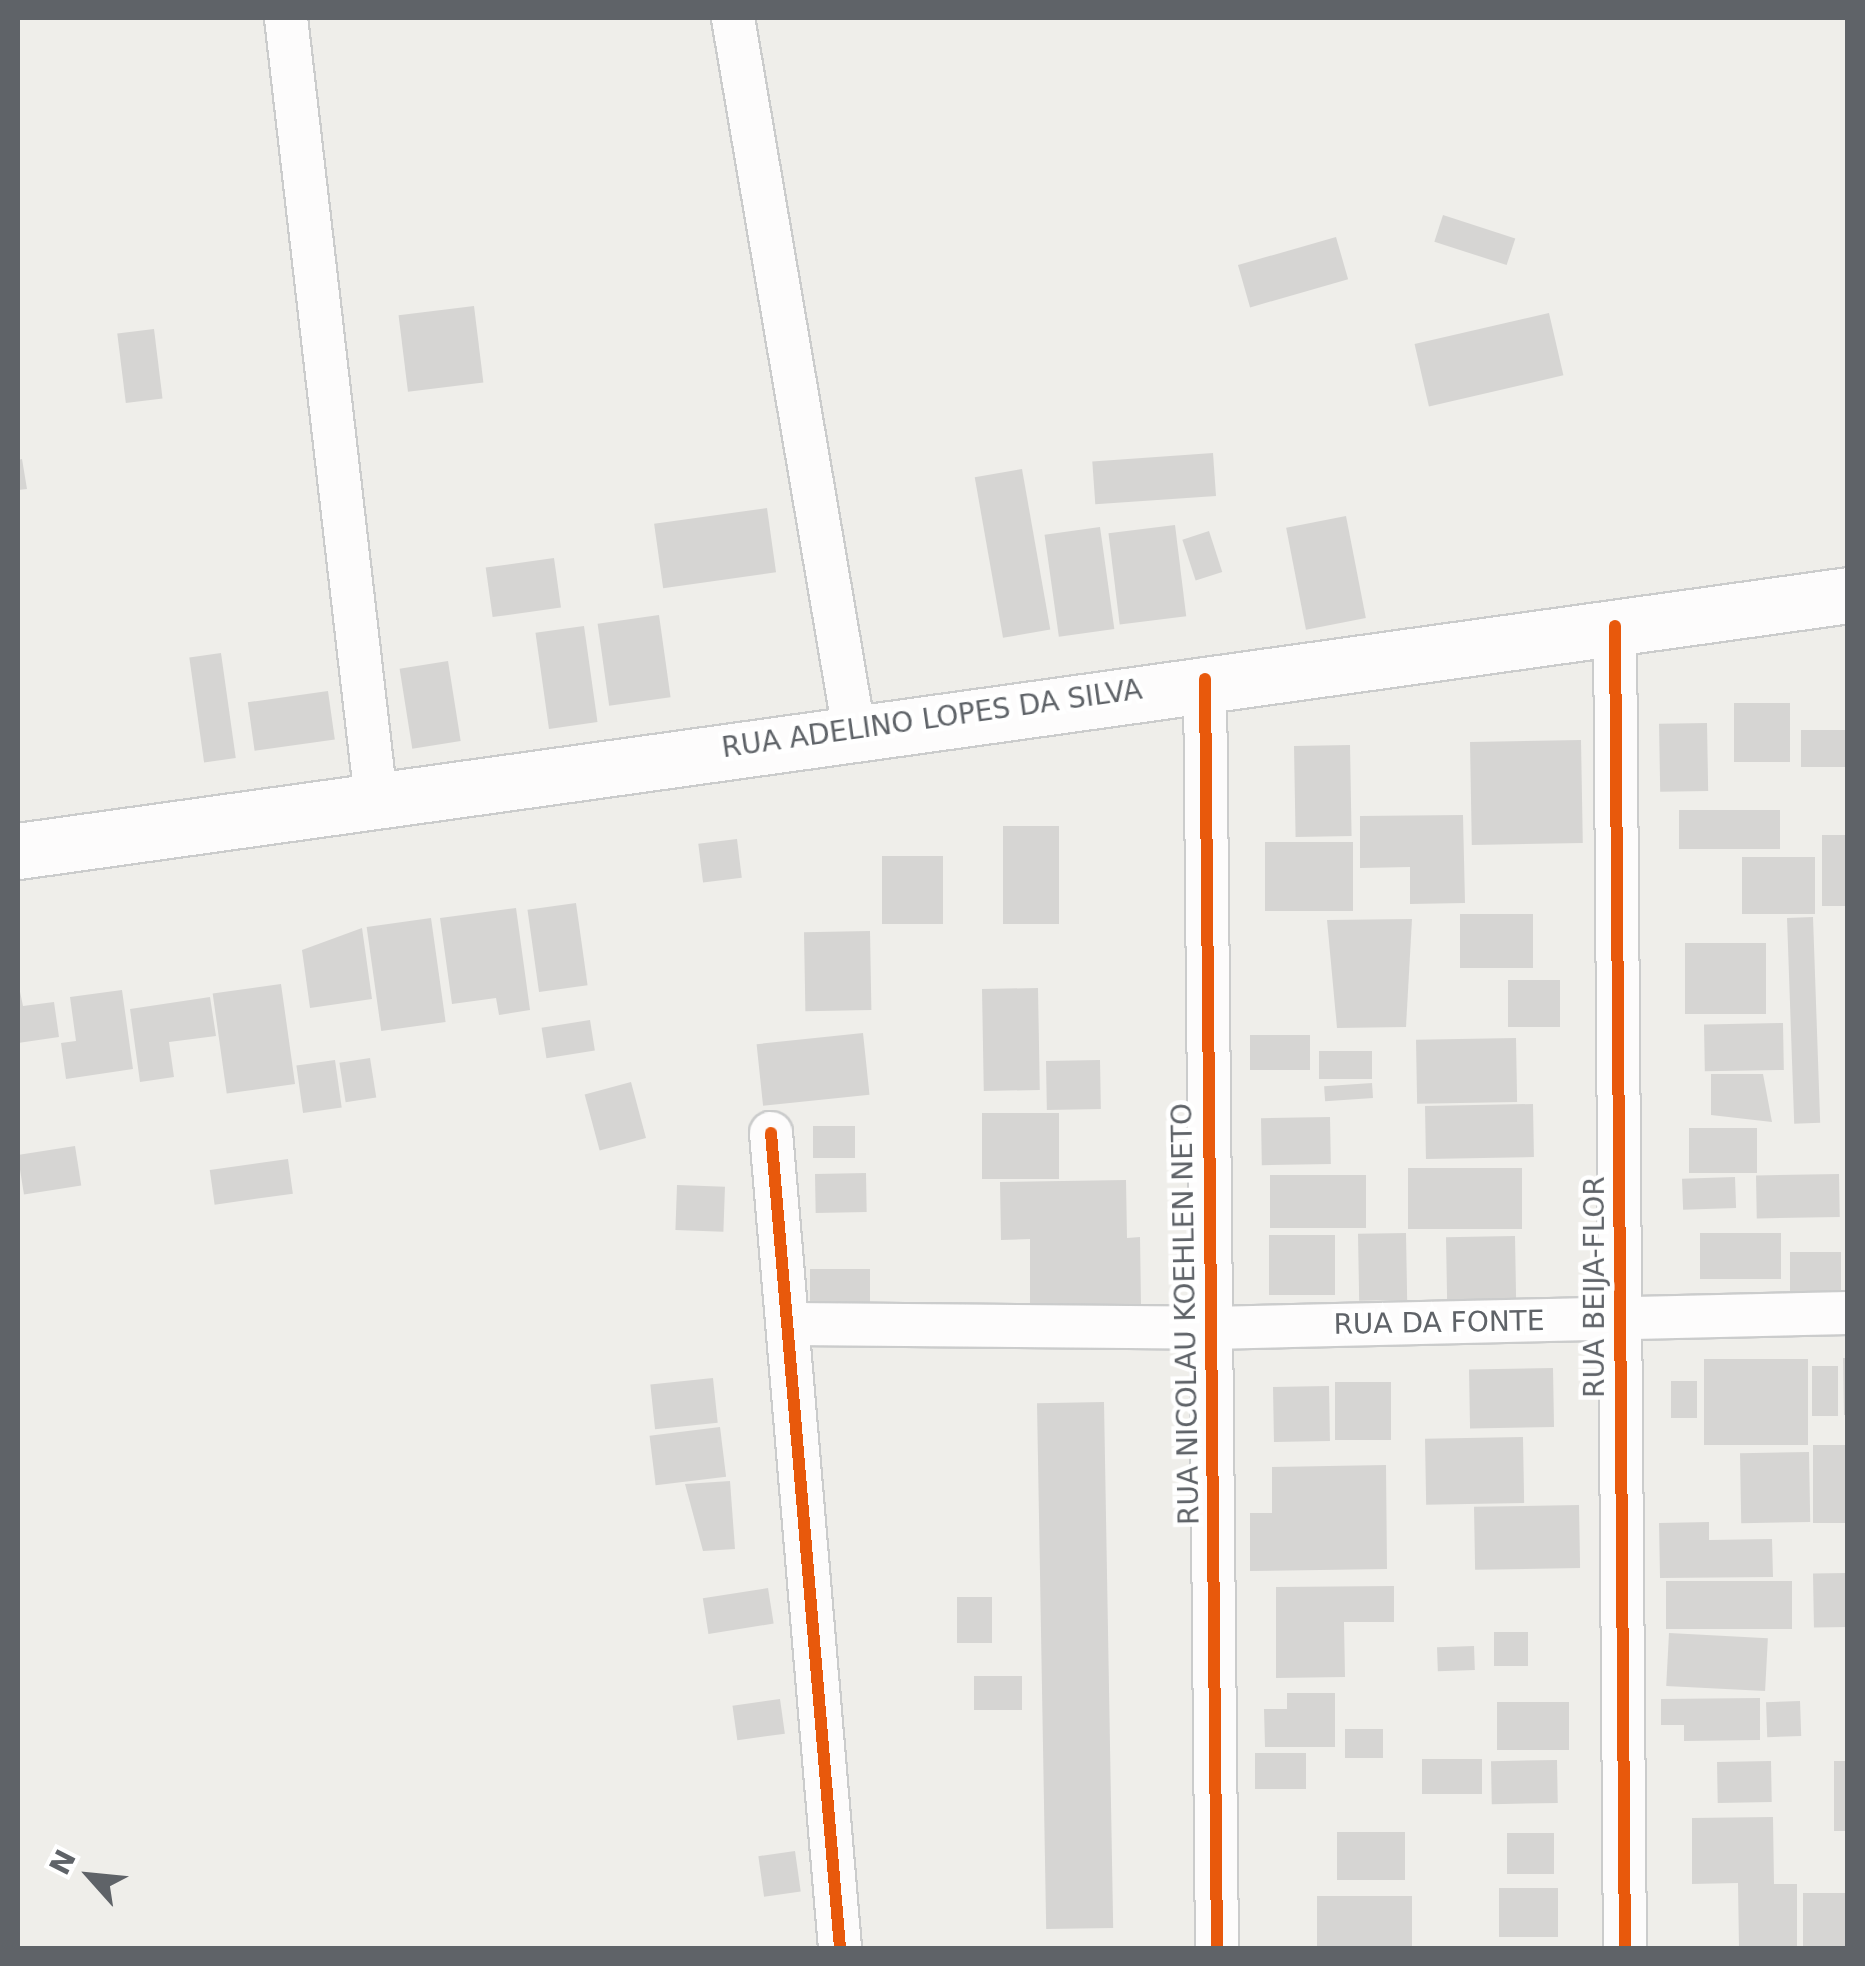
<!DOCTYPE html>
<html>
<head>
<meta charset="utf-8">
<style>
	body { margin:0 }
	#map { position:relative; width:1865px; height:1966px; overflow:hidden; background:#efeeea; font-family:"DejaVu Sans",sans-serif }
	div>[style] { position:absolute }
	.building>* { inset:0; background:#d6d5d3; transform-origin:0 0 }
	.roads { filter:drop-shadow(2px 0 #cbcccc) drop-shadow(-2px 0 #cbcccc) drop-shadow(0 2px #cbcccc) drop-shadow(0 -2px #cbcccc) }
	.minor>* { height:42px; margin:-21px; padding:0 21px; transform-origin:21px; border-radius:21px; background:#fdfcfc }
	.secondary>* { height:55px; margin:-27.5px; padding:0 27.5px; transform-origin:27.5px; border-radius:27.5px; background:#fdfcfc }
	.cycleway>* { height:12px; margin:-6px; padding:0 6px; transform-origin:6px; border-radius:6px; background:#e8590c }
	span { translate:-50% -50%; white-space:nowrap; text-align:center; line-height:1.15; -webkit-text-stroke:9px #fff; paint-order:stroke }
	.street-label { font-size:28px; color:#5f6368 }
	.frame { position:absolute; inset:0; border:20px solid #5f6368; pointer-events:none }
	.north { position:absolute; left:40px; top:1826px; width:100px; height:100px; -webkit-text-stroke:8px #fff; paint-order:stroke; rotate:297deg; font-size:28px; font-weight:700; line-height:40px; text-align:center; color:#5f6368 }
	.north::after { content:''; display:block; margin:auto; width:35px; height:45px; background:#5f6368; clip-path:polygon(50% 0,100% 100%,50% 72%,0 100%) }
</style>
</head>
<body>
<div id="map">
	<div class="building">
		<i style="left:1443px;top:215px;width:76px;height:28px;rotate:18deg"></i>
		<i style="left:1336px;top:237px;width:44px;height:102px;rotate:74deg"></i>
		<i style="left:474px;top:306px;width:77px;height:76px;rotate:83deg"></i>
		<i style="left:1549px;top:313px;width:64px;height:138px;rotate:77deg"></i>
		<i style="left:154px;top:329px;width:70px;height:37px;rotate:83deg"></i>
		<i style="left:1213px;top:453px;width:43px;height:121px;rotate:86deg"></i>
		<i style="clip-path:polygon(22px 459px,27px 489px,18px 490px,18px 460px)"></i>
		<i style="left:1022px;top:469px;width:163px;height:48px;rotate:80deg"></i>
		<i style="left:767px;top:508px;width:65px;height:114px;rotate:82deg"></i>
		<i style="left:1346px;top:516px;width:104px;height:61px;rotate:79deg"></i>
		<i style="left:1175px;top:525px;width:92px;height:67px;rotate:83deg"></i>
		<i style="left:1100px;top:527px;width:103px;height:56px;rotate:82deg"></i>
		<i style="left:1209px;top:531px;width:43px;height:28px;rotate:72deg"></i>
		<i style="left:554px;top:558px;width:50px;height:69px;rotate:82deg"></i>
		<i style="left:659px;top:615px;width:83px;height:62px;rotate:82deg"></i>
		<i style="left:584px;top:626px;width:97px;height:49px;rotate:82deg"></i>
		<i style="left:221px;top:653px;width:106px;height:32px;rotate:82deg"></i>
		<i style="left:448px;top:661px;width:81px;height:49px;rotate:81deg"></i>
		<i style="left:328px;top:691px;width:49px;height:81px;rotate:82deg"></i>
		<i style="left:1790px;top:703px;width:59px;height:56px;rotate:90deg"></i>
		<i style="left:1707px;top:723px;width:68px;height:48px;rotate:89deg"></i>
		<i style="left:1801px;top:730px;width:47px;height:37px"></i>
		<i style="left:1581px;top:740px;width:103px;height:111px;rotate:89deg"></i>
		<i style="left:1350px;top:745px;width:91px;height:56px;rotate:89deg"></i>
		<i style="left:1780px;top:810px;width:39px;height:101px;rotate:90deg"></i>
		<i style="clip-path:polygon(1463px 815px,1465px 903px,1410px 904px,1410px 867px,1360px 868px,1360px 816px)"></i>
		<i style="left:1059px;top:826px;width:98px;height:56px;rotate:90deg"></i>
		<i style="left:1848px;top:835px;width:71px;height:26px;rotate:90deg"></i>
		<i style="left:737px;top:839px;width:39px;height:39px;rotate:83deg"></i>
		<i style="left:1353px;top:842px;width:69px;height:88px;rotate:90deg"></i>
		<i style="left:943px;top:856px;width:68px;height:61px;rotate:90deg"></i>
		<i style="left:1815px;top:857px;width:57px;height:73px;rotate:90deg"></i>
		<i style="left:576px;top:903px;width:83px;height:49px;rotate:82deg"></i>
		<i style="clip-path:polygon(516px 908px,530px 1010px,499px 1015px,496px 998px,452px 1004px,440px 918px)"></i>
		<i style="left:1533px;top:914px;width:54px;height:73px;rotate:90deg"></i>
		<i style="left:1813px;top:917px;width:206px;height:26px;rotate:88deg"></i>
		<i style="left:431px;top:918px;width:105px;height:65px;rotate:82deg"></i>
		<i style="clip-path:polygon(1412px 919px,1406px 1027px,1337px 1028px,1327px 920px)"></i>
		<i style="clip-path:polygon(362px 928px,372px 999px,310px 1008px,302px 950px)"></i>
		<i style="left:870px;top:931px;width:79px;height:66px;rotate:89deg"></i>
		<i style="left:1766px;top:943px;width:71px;height:81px;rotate:90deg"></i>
		<i style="left:1560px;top:980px;width:47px;height:52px;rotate:90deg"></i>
		<i style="clip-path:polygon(18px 982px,23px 1006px,54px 1002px,59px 1037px,18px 1043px)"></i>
		<i style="left:281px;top:984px;width:101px;height:69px;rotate:82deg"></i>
		<i style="left:1038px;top:988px;width:102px;height:56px;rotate:89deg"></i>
		<i style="clip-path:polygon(122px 990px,133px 1069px,66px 1079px,61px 1043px,76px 1041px,70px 997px)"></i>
		<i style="clip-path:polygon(210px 997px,216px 1036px,169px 1042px,174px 1077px,140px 1082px,130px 1009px)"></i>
		<i style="left:590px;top:1020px;width:31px;height:49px;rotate:81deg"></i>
		<i style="left:1783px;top:1023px;width:47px;height:79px;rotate:89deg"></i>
		<i style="left:863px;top:1033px;width:62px;height:107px;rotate:84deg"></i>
		<i style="left:1310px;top:1035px;width:35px;height:60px;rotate:90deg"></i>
		<i style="left:1516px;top:1038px;width:64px;height:100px;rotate:89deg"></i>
		<i style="left:1372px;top:1051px;width:28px;height:53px;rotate:90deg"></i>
		<i style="left:370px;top:1058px;width:40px;height:31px;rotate:81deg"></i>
		<i style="left:335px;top:1060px;width:48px;height:39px;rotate:82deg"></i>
		<i style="left:1100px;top:1060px;width:49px;height:54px;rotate:89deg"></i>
		<i style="clip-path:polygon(1711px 1074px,1763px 1074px,1772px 1122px,1711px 1115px)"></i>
		<i style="left:631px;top:1082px;width:58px;height:48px;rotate:75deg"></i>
		<i style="left:1372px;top:1083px;width:15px;height:48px;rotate:86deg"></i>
		<i style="left:1533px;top:1104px;width:53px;height:108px;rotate:89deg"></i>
		<i style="left:1059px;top:1113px;width:66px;height:77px;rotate:90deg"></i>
		<i style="left:1330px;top:1117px;width:47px;height:69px;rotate:89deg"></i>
		<i style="left:813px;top:1126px;width:42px;height:32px"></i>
		<i style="left:1689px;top:1128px;width:68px;height:45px"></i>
		<i style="left:75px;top:1146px;width:40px;height:58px;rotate:81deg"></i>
		<i style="left:288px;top:1159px;width:35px;height:79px;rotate:82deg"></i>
		<i style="left:1522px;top:1168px;width:61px;height:114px;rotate:90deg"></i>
		<i style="left:866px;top:1173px;width:39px;height:51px;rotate:89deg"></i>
		<i style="left:1839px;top:1174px;width:43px;height:83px;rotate:89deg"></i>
		<i style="left:1366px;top:1175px;width:53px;height:96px;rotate:90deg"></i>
		<i style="left:1735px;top:1177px;width:31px;height:53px;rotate:88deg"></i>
		<i style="clip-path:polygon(1126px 1180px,1127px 1238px,1140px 1237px,1141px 1304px,1030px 1307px,1030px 1239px,1001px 1240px,1000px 1182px)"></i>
		<i style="left:677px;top:1185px;width:48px;height:45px;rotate:2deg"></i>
		<i style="left:1406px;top:1233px;width:67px;height:48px;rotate:89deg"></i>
		<i style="left:1781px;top:1233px;width:46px;height:81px;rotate:90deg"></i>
		<i style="left:1335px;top:1235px;width:60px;height:66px;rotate:90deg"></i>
		<i style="left:1515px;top:1236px;width:66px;height:69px;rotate:89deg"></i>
		<i style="left:1790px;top:1252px;width:51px;height:41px"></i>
		<i style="left:870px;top:1269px;width:34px;height:60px;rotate:90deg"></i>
		<i style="clip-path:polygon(1843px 1358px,1848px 1358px,1848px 1415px,1844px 1415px)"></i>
		<i style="left:1808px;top:1359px;width:86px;height:104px;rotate:90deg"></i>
		<i style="left:1838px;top:1366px;width:50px;height:26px;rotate:90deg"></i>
		<i style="left:1553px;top:1368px;width:59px;height:84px;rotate:89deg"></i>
		<i style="left:713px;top:1378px;width:45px;height:63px;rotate:84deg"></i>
		<i style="left:1671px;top:1381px;width:26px;height:37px"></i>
		<i style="left:1335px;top:1382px;width:56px;height:58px"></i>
		<i style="left:1329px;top:1386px;width:55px;height:56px;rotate:89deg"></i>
		<i style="left:1104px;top:1402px;width:526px;height:67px;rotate:89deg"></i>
		<i style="left:720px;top:1427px;width:50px;height:71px;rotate:83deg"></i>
		<i style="left:1523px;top:1437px;width:66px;height:98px;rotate:89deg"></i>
		<i style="left:1848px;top:1445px;width:78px;height:35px;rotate:90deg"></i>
		<i style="left:1809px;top:1452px;width:70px;height:69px;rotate:89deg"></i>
		<i style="clip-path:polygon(1386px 1465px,1387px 1569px,1250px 1571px,1250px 1513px,1272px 1513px,1272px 1467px)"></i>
		<i style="clip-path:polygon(730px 1481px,735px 1549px,703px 1551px,685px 1484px)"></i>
		<i style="left:1579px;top:1505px;width:63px;height:105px;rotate:89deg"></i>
		<i style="clip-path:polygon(1709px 1522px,1709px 1540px,1772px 1539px,1773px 1577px,1660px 1578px,1659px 1523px)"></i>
		<i style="left:1847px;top:1573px;width:54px;height:34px;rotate:89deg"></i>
		<i style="left:1792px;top:1581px;width:48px;height:126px;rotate:90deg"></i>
		<i style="clip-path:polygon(1394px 1586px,1394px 1622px,1344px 1622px,1345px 1677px,1276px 1678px,1276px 1587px)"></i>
		<i style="left:768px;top:1588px;width:36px;height:66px;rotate:81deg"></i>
		<i style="left:957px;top:1597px;width:35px;height:46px"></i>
		<i style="left:1528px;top:1632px;width:34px;height:34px;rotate:90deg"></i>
		<i style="left:1669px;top:1633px;width:99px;height:53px;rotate:3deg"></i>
		<i style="left:1474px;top:1646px;width:24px;height:37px;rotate:88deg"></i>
		<i style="left:974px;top:1676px;width:48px;height:34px"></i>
		<i style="clip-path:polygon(1287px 1693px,1335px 1693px,1335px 1747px,1265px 1747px,1264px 1709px,1287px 1709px)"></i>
		<i style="clip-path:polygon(1760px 1698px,1760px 1740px,1684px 1741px,1684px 1725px,1661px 1725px,1661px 1699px)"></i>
		<i style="left:780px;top:1699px;width:35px;height:48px;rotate:82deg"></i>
		<i style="left:1800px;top:1701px;width:35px;height:34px;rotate:88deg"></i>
		<i style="left:1569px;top:1702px;width:48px;height:72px;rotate:90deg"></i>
		<i style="left:1345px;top:1729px;width:38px;height:29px"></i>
		<i style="left:1255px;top:1753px;width:51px;height:36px"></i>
		<i style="left:1422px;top:1759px;width:60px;height:35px"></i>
		<i style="left:1557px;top:1760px;width:43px;height:66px;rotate:89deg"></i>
		<i style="left:1771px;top:1761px;width:41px;height:54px;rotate:89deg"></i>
		<i style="left:1834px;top:1761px;width:14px;height:70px"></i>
		<i style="clip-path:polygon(1773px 1817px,1774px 1884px,1797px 1884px,1797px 1948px,1739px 1948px,1738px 1883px,1692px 1884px,1692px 1818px)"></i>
		<i style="left:1405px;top:1832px;width:48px;height:68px;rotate:90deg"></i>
		<i style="left:1554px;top:1833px;width:41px;height:47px;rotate:90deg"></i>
		<i style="left:795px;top:1851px;width:41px;height:37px;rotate:82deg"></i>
		<i style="left:1558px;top:1888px;width:49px;height:59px;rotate:90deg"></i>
		<i style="left:1848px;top:1893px;width:54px;height:45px;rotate:90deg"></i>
		<i style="left:1412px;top:1896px;width:52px;height:95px;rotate:90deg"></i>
	</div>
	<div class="roads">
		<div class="minor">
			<i style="left:286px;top:18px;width:787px;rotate:83.43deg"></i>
			<i style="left:733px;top:18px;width:722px;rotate:80.36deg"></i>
			<i style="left:1615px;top:626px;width:1322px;rotate:89.57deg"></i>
			<i style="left:1205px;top:679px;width:1269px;rotate:89.46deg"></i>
			<i style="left:771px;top:1133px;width:818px;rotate:85.16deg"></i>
			<i style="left:794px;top:1324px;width:417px;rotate:0.5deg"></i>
			<i style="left:1211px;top:1328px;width:637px;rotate:-1.35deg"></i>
		</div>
		<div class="secondary">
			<i style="left:18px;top:851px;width:1848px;rotate:-7.96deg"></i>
		</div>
	</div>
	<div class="cycleway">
		<i style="left:1615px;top:626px;width:1322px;rotate:89.57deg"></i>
		<i style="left:1205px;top:679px;width:1269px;rotate:89.46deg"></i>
		<i style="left:771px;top:1133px;width:818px;rotate:85.16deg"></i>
	</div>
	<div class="street-label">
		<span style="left:932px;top:719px;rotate:-8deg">RUA ADELINO LOPES DA SILVA</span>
		<span style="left:1595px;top:1287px;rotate:-90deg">RUA BEIJA-FLOR</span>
		<span style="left:1186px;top:1314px;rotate:-91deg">RUA NICOLAU KOEHLEN NETO</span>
		<span style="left:1439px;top:1323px;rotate:-1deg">RUA DA FONTE</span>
	</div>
	<div class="frame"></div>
	<div class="north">N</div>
</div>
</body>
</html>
